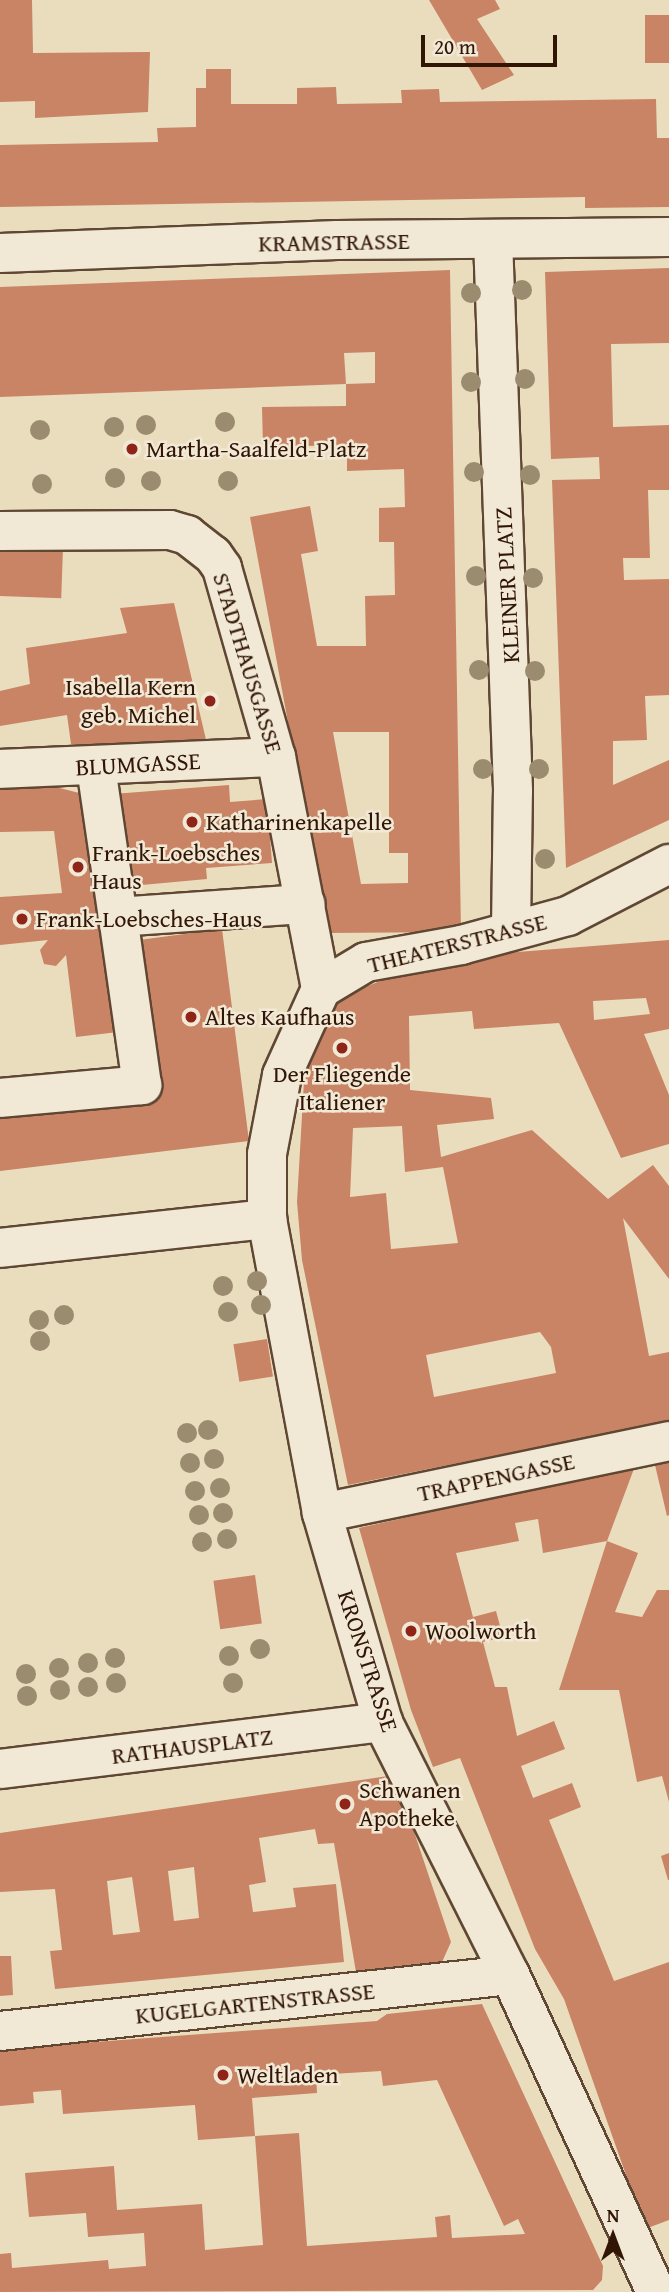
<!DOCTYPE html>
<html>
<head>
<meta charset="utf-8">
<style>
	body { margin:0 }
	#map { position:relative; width:669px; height:2292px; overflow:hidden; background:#eaddbe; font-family:"Gentium Book Plus",serif }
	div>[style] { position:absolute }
	.building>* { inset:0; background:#c98365; transform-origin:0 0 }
	.roads { filter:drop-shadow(2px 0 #5f4733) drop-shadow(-2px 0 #5f4733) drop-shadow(0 2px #5f4733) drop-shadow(0 -2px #5f4733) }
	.pedestrian>* { height:38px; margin:-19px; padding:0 19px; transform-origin:19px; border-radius:19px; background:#f1e9d5 }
	.minor>* { height:38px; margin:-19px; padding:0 19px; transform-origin:19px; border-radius:19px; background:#f1e9d5 }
	.trees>* { width:20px; height:20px; margin:-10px; border-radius:50%; background:#9b8b6f }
	.dots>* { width:19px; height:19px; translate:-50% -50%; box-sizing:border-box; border:4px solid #f1e9d5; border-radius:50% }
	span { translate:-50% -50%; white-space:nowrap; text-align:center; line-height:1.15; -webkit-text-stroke:5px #f1e9d5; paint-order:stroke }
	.street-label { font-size:24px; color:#311505 }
	.poi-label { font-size:24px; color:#311505 }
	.left { translate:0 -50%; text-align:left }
	.right { translate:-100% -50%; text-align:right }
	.north { position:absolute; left:578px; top:2201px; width:70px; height:70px; -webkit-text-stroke:5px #f1e9d5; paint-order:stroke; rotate:0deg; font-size:19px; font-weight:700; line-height:28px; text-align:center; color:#311505 }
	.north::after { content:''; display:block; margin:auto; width:24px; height:32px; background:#311505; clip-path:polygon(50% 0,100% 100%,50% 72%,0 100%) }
	.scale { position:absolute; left:421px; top:35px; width:136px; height:32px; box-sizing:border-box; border:4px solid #311505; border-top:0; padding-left:9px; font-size:21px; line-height:24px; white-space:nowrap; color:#311505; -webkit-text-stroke:5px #f1e9d5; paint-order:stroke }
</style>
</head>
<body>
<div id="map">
	<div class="building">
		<i style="clip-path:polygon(0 0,32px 0,33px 53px,150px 52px,148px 112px,35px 118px,35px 101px,0 102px)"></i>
		<i style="clip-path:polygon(429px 0,495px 0,500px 9px,477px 19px,514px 75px,482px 90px)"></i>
		<i style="left:645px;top:15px;width:24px;height:48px"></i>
		<i style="clip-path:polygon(206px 69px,231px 69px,231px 104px,297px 104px,297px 88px,336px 87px,337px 104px,402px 103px,401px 90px,439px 89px,440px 102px,656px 99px,657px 138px,669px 138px,669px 207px,585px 208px,585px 197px,0 207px,0 145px,158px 142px,157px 128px,196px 127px,196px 88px,206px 88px)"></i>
		<i style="clip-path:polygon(669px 268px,669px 343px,611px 344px,613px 427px,669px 425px,669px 490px,648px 490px,650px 558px,623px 558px,624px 580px,669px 579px,669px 695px,645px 696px,647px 740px,613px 741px,613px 785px,669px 760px,669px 820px,566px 868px,552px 480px,600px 479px,599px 457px,551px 459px,545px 272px)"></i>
		<i style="clip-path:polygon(evenodd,450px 270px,461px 932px,327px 933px,250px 517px,310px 506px,318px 551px,301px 554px,317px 646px,366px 646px,365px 596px,395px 595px,394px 542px,379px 542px,379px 508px,405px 507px,404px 469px,347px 471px,347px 445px,263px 447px,262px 407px,346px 406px,346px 384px,375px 383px,375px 352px,344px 353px,346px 384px,0 397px,0 287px,450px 270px,333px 732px,389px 732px,389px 853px,408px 853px,408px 883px,361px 884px,333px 732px)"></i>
		<i style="left:0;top:546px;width:63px;height:50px;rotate:2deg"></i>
		<i style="clip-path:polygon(174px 603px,207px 744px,71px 744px,67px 715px,0 726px,0 691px,30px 684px,26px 648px,127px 633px,120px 608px)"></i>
		<i style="clip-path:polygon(48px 785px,87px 795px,118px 1032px,76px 1037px,66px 955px,56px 966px,44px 964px,40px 950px,48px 940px,0 945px,0 897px,62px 893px,54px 831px,0 832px,0 788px)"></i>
		<i style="clip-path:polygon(229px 785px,230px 802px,267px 799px,272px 863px,206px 868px,207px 879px,120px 887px,113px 794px)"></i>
		<i style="clip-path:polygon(222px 929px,249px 1141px,0 1171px,0 1113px,158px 1095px,139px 940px)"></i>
		<i style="clip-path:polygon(evenodd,669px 940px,669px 1029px,644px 1034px,669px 1095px,669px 1144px,621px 1158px,559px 1023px,474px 1029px,472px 1011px,409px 1016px,410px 1090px,491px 1098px,494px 1119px,437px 1125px,441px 1157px,532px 1130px,608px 1199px,653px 1165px,669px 1186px,669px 1279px,623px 1218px,649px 1356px,669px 1352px,669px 1421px,348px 1485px,302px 1260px,297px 1202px,304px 1081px,333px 1000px,405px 971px,468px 956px,669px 940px,646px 998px,650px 1014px,594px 1020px,593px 1001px,646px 998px,669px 940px,402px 1126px,405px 1172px,443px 1167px,458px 1243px,391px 1249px,386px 1193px,350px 1197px,353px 1128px,402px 1126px,669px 940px,540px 1332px,551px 1347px,556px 1373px,434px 1397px,426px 1355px,540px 1332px)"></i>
		<i style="left:267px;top:1339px;width:38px;height:34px;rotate:81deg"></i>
		<i style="clip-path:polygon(669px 1462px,669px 1515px,667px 1516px,655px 1465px)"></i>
		<i style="clip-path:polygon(635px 1466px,607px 1541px,638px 1553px,615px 1612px,642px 1617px,657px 1590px,669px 1590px,669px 1802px,662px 1776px,637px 1782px,619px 1690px,559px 1690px,607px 1541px,543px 1553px,538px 1519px,515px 1523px,519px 1541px,456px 1553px,473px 1617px,496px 1611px,503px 1637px,483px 1642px,495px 1687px,507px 1687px,517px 1736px,554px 1721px,565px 1749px,521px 1766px,533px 1798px,572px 1783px,581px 1807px,549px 1820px,614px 1981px,669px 1962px,669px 2220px,645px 2229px,564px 1999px,535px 1949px,460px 1758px,433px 1767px,411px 1710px,359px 1528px)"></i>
		<i style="left:255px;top:1575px;width:49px;height:42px;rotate:82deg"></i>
		<i style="clip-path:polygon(evenodd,395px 1775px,451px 1942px,442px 1962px,356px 1972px,334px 1843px,318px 1844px,315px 1829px,259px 1838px,266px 1882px,249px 1885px,253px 1912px,296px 1907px,293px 1888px,336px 1884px,344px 1962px,55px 1989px,50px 1951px,62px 1950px,55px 1889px,0 1892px,0 1833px,395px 1775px,194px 1867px,199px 1918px,174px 1921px,168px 1871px,194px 1867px,395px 1775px,132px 1877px,140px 1932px,113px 1935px,107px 1881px,132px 1877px)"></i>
		<i style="clip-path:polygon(669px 1853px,669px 1880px,668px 1880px,661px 1856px)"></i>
		<i style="clip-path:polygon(0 1956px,11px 1956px,13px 1995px,0 1996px)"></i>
		<i style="clip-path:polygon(482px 2004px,603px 2266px,602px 2280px,593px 2290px,0 2292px,0 2254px,11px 2253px,12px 2268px,108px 2260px,109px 2269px,146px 2266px,144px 2233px,88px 2237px,86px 2213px,29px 2217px,25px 2173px,114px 2166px,117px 2210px,202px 2204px,205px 2250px,263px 2245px,255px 2136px,299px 2133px,307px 2246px,437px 2237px,435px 2217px,450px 2215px,452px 2238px,525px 2234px,518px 2219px,504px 2226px,437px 2080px,383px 2086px,381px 2071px,316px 2075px,317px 2093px,252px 2098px,255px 2136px,198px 2140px,195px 2105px,63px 2114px,61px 2090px,33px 2092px,34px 2103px,0 2106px,0 2049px,377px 2021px,387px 2014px)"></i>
	</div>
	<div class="roads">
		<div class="pedestrian">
			<i style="left:0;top:531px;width:170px;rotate:-0.3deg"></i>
			<i style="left:170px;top:530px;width:18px;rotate:16deg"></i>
			<i style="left:187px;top:535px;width:33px;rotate:38deg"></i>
			<i style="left:213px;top:555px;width:16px;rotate:55deg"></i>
			<i style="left:222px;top:568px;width:197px;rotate:74.1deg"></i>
			<i style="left:276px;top:757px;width:236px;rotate:79deg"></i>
			<i style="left:96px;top:767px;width:152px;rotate:81.7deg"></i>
			<i style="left:0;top:769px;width:276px;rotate:-2.5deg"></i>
			<i style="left:511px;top:930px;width:139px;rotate:-89.2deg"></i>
			<i style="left:0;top:1098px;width:143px;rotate:-5.2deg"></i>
			<i style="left:142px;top:1085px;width:170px;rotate:-98.1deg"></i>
			<i style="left:118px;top:917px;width:188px;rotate:-4deg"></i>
			<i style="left:0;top:1248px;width:269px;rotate:-6.2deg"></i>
			<i style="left:0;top:1769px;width:386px;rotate:-7deg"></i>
			<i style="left:0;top:2031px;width:513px;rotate:-6.27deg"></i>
			<i style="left:656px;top:2292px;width:349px;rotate:-114.7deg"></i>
			<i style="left:510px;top:1975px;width:283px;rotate:-116.7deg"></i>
			<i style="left:383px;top:1722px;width:218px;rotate:-106.3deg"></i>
			<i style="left:322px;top:1513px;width:299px;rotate:-100.6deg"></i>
			<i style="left:267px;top:1219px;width:65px;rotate:-90deg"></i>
			<i style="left:267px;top:1154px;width:80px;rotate:-79.2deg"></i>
			<i style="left:282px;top:1075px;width:94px;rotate:-65.6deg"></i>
			<i style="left:321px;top:989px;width:52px;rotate:-31deg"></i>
			<i style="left:366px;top:962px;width:97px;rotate:-10.1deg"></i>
			<i style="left:461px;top:945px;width:111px;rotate:-15.2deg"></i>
			<i style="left:568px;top:916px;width:114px;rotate:-27.2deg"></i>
		</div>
		<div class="minor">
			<i style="left:493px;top:239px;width:552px;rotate:87.92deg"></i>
			<i style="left:0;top:253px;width:337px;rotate:-2.2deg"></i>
			<i style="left:337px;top:240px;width:332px;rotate:-0.5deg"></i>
			<i style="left:322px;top:1513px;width:354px;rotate:-11.7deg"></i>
		</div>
	</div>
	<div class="trees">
		<i style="left:522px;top:290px"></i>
		<i style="left:471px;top:293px"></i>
		<i style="left:525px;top:379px"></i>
		<i style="left:471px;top:382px"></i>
		<i style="left:225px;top:422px"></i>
		<i style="left:146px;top:425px"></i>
		<i style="left:114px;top:427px"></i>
		<i style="left:40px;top:430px"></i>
		<i style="left:474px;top:472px"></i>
		<i style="left:530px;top:475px"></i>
		<i style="left:115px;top:478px"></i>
		<i style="left:151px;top:481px"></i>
		<i style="left:228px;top:481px"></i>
		<i style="left:42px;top:484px"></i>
		<i style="left:476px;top:576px"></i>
		<i style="left:533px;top:578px"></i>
		<i style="left:479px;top:670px"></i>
		<i style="left:535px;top:671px"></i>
		<i style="left:483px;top:769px"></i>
		<i style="left:539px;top:769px"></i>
		<i style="left:545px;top:859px"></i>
		<i style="left:257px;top:1281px"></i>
		<i style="left:223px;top:1286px"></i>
		<i style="left:261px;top:1305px"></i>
		<i style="left:228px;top:1312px"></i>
		<i style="left:64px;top:1315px"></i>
		<i style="left:39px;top:1320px"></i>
		<i style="left:40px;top:1341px"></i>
		<i style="left:208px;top:1430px"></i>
		<i style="left:187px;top:1433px"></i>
		<i style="left:214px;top:1459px"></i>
		<i style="left:190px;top:1463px"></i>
		<i style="left:220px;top:1488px"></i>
		<i style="left:195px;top:1491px"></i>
		<i style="left:223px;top:1513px"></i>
		<i style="left:199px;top:1515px"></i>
		<i style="left:227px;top:1539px"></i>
		<i style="left:202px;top:1542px"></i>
		<i style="left:260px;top:1649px"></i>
		<i style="left:229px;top:1656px"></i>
		<i style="left:115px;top:1658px"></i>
		<i style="left:88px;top:1663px"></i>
		<i style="left:59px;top:1668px"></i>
		<i style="left:26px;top:1674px"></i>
		<i style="left:116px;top:1683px"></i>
		<i style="left:233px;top:1683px"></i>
		<i style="left:88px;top:1687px"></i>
		<i style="left:60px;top:1690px"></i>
		<i style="left:27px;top:1696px"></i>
	</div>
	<div class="dots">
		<i style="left:132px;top:449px;background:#8f2418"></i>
		<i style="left:210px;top:701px;background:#8f2418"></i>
		<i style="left:192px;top:822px;background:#8f2418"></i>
		<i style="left:78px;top:867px;background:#8f2418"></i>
		<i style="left:22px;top:919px;background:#8f2418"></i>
		<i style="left:191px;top:1017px;background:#8f2418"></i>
		<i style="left:342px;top:1048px;background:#8f2418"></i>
		<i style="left:411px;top:1631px;background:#8f2418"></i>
		<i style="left:345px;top:1804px;background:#8f2418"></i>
		<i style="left:223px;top:2075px;background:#8f2418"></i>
	</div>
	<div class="street-label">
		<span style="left:334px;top:242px;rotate:-1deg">KRAMSTRASSE</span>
		<span style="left:507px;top:585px;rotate:-93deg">KLEINER PLATZ</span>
		<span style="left:248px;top:663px;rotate:73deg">STADTHAUSGASSE</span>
		<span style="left:138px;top:764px;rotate:-3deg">BLUMGASSE</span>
		<span style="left:457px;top:943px;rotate:-14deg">THEATERSTRASSE</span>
		<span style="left:496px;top:1477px;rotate:-12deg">TRAPPENGASSE</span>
		<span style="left:368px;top:1661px;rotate:72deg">KRONSTRASSE</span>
		<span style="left:192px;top:1746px;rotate:-7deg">RATHAUSPLATZ</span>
		<span style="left:255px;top:2003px;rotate:-6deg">KUGELGARTENSTRASSE</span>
	</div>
	<div class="poi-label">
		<span class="left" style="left:146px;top:449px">Martha-Saalfeld-Platz</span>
		<span class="right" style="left:196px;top:701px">Isabella Kern<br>geb. Michel</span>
		<span class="left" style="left:206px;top:822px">Katharinenkapelle</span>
		<span class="left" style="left:92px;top:867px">Frank-Loebsches<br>Haus</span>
		<span class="left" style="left:36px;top:919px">Frank-Loebsches-Haus</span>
		<span class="left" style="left:205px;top:1017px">Altes Kaufhaus</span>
		<span style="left:342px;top:1088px">Der Fliegende<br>Italiener</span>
		<span class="left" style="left:425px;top:1631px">Woolworth</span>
		<span class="left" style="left:359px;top:1804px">Schwanen<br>Apotheke</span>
		<span class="left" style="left:237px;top:2075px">Weltladen</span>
	</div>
	<div class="north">N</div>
	<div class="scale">20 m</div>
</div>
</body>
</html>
